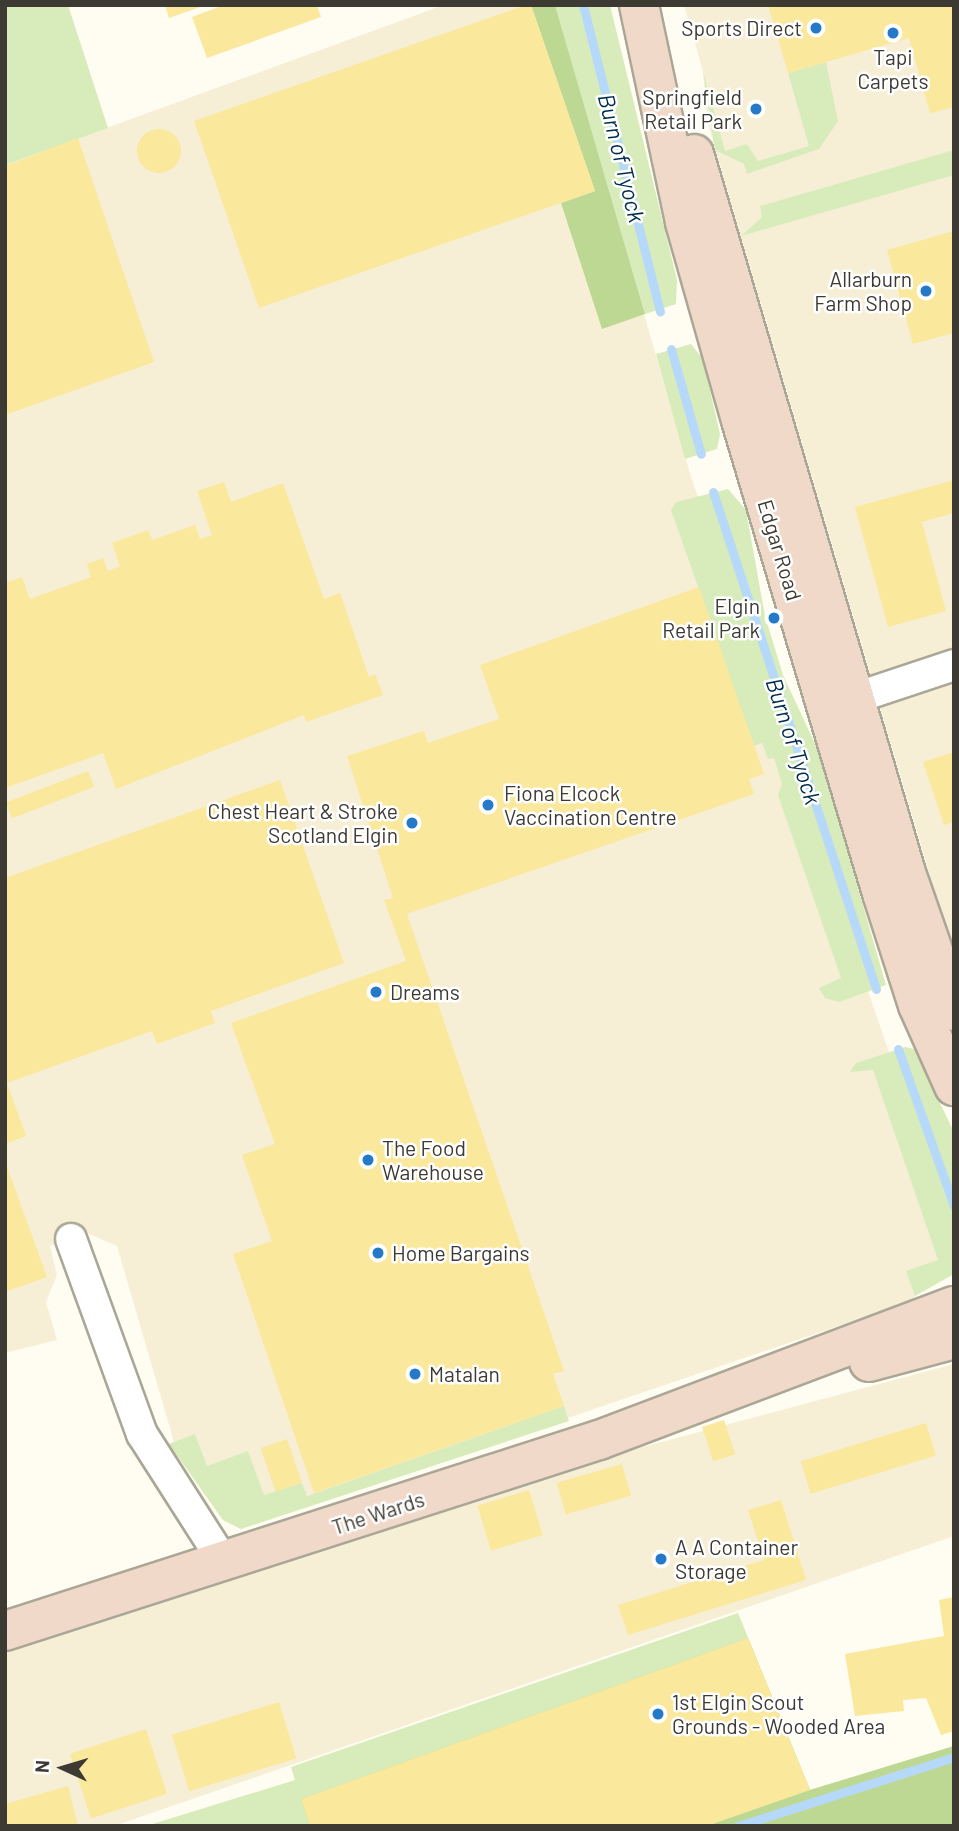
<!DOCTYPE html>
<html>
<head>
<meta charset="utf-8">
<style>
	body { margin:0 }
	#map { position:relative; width:959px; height:1831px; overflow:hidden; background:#fffcf1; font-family:Barlow,sans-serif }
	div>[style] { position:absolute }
	.built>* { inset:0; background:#f6efd6 }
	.green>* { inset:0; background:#d8ecbb }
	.forest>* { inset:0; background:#bdd893 }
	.stream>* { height:9px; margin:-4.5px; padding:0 4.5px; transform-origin:4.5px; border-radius:4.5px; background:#b7d9f9 }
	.building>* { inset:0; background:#fae89d; transform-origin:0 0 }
	.round { border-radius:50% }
	.roads { filter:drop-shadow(2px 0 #aba796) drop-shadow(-2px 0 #aba796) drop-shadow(0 2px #aba796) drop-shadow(0 -2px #aba796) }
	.street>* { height:30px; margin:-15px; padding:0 15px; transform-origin:15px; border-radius:15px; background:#fff }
	.secondary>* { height:38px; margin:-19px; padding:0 19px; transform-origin:19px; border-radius:19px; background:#f0d9c8 }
	.dots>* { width:19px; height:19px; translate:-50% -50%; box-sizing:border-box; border:4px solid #fff; border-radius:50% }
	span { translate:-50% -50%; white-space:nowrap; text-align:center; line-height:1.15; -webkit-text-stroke:5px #fff; paint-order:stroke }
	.poi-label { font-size:21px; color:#3c3a33 }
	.right { translate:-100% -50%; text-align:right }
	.left { translate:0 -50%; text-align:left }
	.street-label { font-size:21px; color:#3c3a33 }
	.water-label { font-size:23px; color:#002d4d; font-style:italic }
	.frame { position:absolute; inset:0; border:7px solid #3c3a33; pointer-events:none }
	.north { position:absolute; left:28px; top:1733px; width:70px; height:70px; -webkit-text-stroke:5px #fff; paint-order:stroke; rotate:274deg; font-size:19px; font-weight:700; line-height:28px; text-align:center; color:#3c3a33 }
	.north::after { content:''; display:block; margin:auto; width:24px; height:32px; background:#3c3a33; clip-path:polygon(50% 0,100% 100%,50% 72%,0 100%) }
</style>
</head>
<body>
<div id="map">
	<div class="built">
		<i style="clip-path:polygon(444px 5px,555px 5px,691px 477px,954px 1241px,954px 1274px,929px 1283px,909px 1302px,241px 1529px,223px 1520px,169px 1444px,174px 1442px,117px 1246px,87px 1233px,50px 1246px,57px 1275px,46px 1302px,57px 1340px,5px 1353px,5px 165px)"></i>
		<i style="clip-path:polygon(684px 5px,954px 5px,954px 957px,707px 121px,703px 71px)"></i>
		<i style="clip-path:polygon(954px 1364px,954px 1536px,114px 1826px,5px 1826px,5px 1631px,605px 1457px)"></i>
	</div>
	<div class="green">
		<i style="clip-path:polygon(5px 5px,68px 5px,108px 128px,5px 165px)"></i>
		<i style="clip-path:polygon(555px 5px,610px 5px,677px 280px,676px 304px,645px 314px)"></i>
		<i style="clip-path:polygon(826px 62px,838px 121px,819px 149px,747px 174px,744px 164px,715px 150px,703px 71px,725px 151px,747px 144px,758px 161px,809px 146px,788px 73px)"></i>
		<i style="clip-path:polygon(954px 150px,954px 175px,741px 236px,762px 217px,760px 206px)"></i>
		<i style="clip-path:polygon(691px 344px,703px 359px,720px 434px,717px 449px,685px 459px,656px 354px)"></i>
		<i style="clip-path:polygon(728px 489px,746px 510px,765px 616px,783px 675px,818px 750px,886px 985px,839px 1002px,825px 998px,819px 988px,841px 978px,778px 795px,782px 784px,774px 758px,768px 759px,762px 743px,754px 746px,671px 510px,676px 502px)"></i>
		<i style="clip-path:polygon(905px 1047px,914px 1049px,954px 1132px,954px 1274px,915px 1296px,906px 1271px,938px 1260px,873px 1070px,850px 1072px,856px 1063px)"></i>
		<i style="clip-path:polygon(564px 1406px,569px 1421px,241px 1529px,223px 1520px,169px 1444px,195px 1434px,207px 1466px,248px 1451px,264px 1495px,302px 1483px,307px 1496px)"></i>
		<i style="clip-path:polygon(738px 1613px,810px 1790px,954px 1746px,954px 1826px,146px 1826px,295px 1780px,291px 1767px)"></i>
	</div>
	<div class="forest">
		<i style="clip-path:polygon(531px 5px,555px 5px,645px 314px,602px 329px,561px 203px,595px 191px)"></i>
		<i style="clip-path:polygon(748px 1638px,810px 1790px,954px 1746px,954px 1826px,310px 1826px,301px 1799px)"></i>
	</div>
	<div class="stream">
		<i style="left:583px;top:5px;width:316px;rotate:75.9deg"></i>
		<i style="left:671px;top:349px;width:109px;rotate:74.1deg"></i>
		<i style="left:713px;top:492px;width:523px;rotate:71.84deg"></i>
		<i style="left:898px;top:1049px;width:167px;rotate:70.4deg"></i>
		<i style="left:738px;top:1826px;width:227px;rotate:-17.7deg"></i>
	</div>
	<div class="building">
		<i style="clip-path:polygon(165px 5px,203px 5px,203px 6px,169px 18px)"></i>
		<i style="clip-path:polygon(224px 5px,317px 5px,321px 17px,207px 58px,192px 17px)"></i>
		<i style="clip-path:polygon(526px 5px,531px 5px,595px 191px,259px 308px,194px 121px)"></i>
		<i style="clip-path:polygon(768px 5px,954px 5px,954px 107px,930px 113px,909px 38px,788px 73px)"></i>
		<i style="clip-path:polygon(697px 26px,702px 40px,696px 42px,692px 28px)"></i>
		<i class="round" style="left:137px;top:129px;width:44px;height:44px"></i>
		<i style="clip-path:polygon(78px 138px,154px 362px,5px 415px,5px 166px)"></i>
		<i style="clip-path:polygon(954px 231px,954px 333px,913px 344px,887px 250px)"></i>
		<i style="clip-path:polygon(954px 480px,954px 513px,922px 522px,946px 611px,888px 627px,855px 507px)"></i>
		<i style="clip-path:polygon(224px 482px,231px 502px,283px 483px,324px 599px,340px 593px,369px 677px,375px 674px,383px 695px,306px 722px,304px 715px,116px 789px,103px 753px,5px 788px,5px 583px,22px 577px,30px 599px,91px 577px,87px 564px,103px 558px,108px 571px,120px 566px,112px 543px,148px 530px,152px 540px,195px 525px,200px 539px,212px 535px,197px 491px)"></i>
		<i style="clip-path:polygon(699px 587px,764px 774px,749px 779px,754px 794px,407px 914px,564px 1371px,553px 1374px,564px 1406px,314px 1493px,233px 1254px,272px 1241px,242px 1155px,275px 1144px,231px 1023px,406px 961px,384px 900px,393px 898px,347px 756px,424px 731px,428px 743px,499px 719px,480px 665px)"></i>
		<i style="clip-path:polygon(954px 752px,954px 822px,944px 825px,923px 762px)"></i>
		<i style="left:88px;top:771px;width:17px;height:88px;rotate:69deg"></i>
		<i style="clip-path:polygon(280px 780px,344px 963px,211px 1011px,215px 1023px,157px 1044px,152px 1031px,7px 1083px,26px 1136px,5px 1144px,5px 878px)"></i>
		<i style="clip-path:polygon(5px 1161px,47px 1277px,5px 1292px)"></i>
		<i style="left:724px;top:1420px;width:36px;height:23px;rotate:72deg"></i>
		<i style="left:926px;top:1423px;width:34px;height:131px;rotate:73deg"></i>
		<i style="left:287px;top:1439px;width:46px;height:28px;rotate:71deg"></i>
		<i style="left:622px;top:1464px;width:33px;height:68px;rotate:74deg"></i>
		<i style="left:529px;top:1490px;width:47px;height:54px;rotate:73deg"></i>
		<i style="clip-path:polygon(781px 1500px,806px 1580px,628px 1635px,618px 1605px,764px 1560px,748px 1510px)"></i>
		<i style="clip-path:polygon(954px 1597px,954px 1731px,941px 1735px,926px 1698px,903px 1700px,904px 1711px,855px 1716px,845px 1654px,944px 1636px,939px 1600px)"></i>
		<i style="clip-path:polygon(748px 1638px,810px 1790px,707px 1826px,310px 1826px,301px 1799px)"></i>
		<i style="left:279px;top:1702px;width:59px;height:112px;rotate:73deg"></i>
		<i style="left:146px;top:1729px;width:68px;height:80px;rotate:72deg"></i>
		<i style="clip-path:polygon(68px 1786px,78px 1826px,5px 1826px,5px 1804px)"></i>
	</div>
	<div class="roads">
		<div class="street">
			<i style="left:834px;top:705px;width:126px;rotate:-18.4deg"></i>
			<i style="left:71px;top:1239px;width:208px;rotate:70deg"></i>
			<i style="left:142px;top:1434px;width:154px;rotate:57.4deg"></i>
		</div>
		<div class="secondary">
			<i style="left:639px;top:5px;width:222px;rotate:78deg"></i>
			<i style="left:685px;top:222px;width:206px;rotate:74.2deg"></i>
			<i style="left:741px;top:420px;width:494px;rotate:73.4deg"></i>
			<i style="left:882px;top:893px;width:118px;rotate:72.2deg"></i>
			<i style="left:918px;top:1005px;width:89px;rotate:66deg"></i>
			<i style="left:694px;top:154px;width:750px;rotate:73.57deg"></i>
			<i style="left:906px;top:873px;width:146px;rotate:70.8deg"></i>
			<i style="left:869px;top:1362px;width:88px;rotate:-15.1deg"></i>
			<i style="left:5px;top:1631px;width:624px;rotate:-17.83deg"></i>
			<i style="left:599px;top:1440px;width:379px;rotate:-20.7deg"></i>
		</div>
	</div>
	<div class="dots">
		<i style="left:816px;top:28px;background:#247ac8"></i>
		<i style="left:893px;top:33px;background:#247ac8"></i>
		<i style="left:756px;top:109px;background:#247ac8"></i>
		<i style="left:926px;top:291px;background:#247ac8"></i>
		<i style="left:774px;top:618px;background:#247ac8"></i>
		<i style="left:488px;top:805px;background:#247ac8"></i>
		<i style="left:412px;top:823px;background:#247ac8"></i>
		<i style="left:376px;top:992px;background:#247ac8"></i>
		<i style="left:368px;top:1160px;background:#247ac8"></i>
		<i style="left:378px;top:1253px;background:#247ac8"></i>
		<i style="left:415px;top:1374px;background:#247ac8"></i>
		<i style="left:661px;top:1559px;background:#247ac8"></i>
		<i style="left:658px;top:1714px;background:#247ac8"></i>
	</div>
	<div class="poi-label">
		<span class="right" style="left:802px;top:28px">Sports Direct</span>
		<span style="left:893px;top:69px">Tapi<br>Carpets</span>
		<span class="right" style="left:742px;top:109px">Springfield<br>Retail Park</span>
		<span class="right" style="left:912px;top:291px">Allarburn<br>Farm Shop</span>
		<span class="right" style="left:760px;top:618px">Elgin<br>Retail Park</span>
		<span class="left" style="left:504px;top:805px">Fiona Elcock<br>Vaccination Centre</span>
		<span class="right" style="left:398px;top:823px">Chest Heart &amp; Stroke<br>Scotland Elgin</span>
		<span class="left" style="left:390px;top:992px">Dreams</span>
		<span class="left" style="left:382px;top:1160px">The Food<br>Warehouse</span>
		<span class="left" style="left:392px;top:1253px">Home Bargains</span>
		<span class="left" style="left:429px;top:1374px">Matalan</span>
		<span class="left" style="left:675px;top:1559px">A A Container<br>Storage</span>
		<span class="left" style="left:672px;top:1714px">1st Elgin Scout<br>Grounds - Wooded Area</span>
	</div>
	<div class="street-label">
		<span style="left:780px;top:550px;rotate:73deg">Edgar Road</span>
		<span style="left:378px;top:1513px;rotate:-18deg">The Wards</span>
	</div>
	<div class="water-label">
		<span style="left:622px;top:158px;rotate:76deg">Burn of Tyock</span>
		<span style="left:794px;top:741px;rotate:72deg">Burn of Tyock</span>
	</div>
	<div class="frame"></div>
	<div class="north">N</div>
</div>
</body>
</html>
